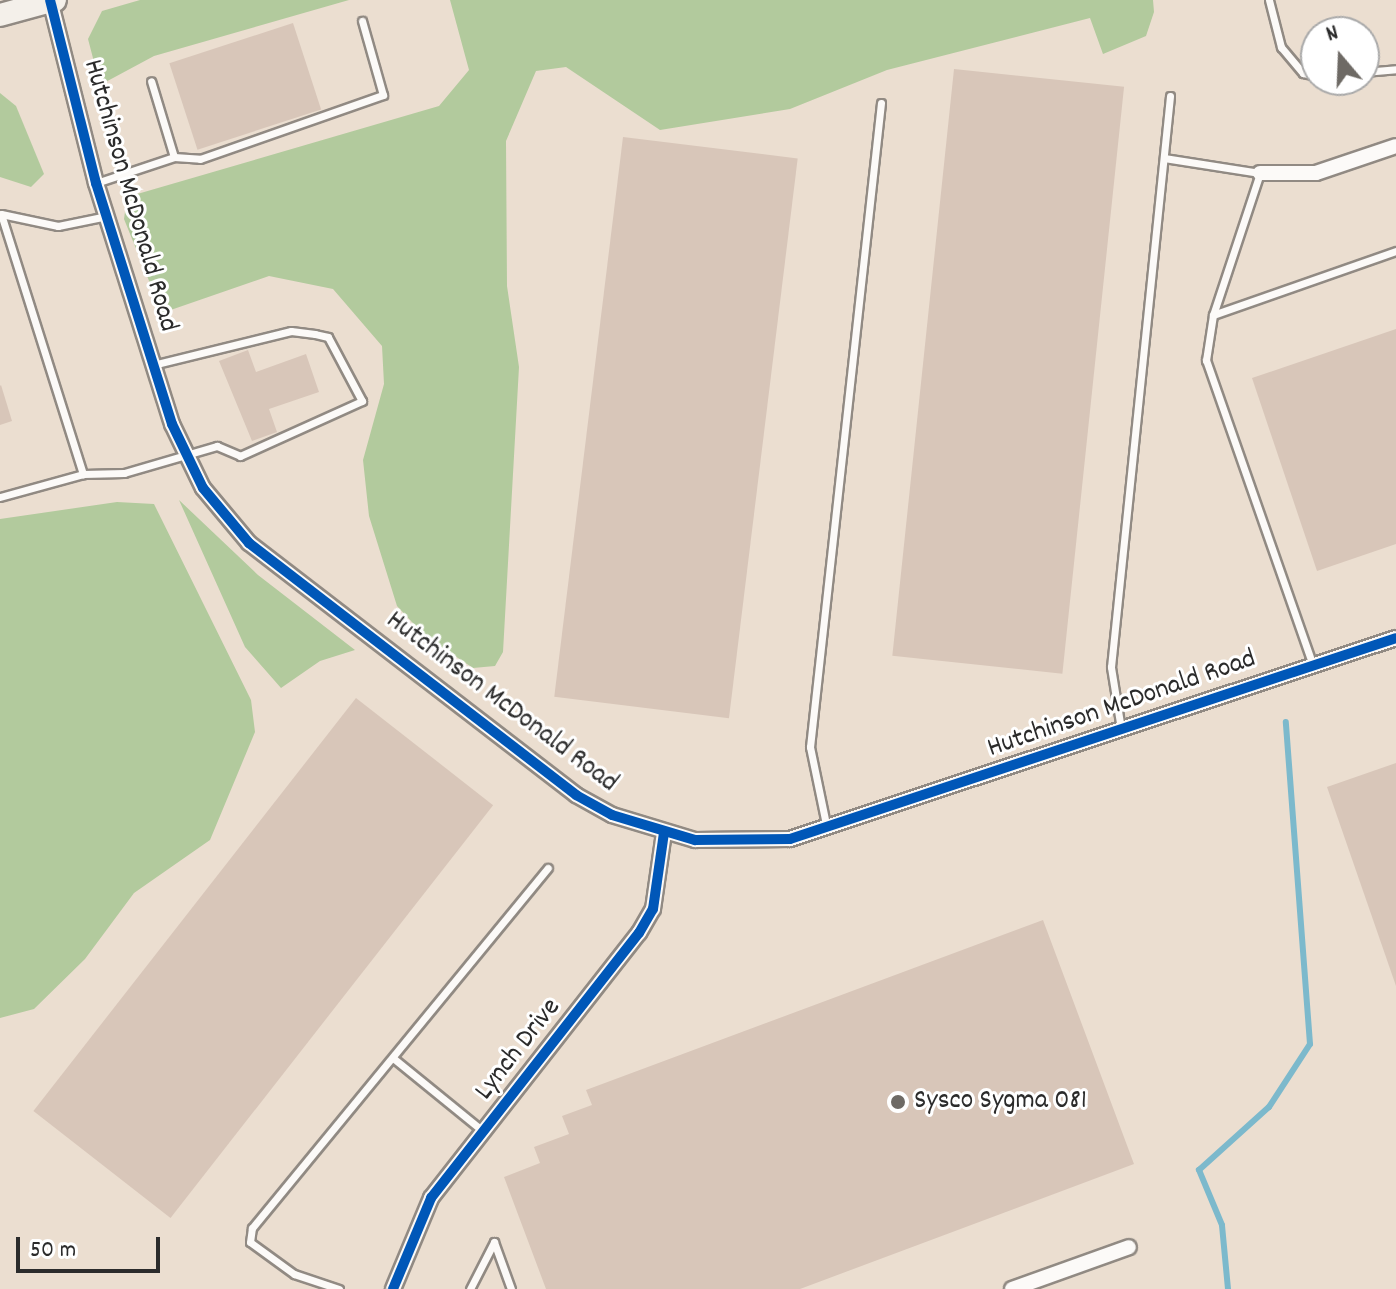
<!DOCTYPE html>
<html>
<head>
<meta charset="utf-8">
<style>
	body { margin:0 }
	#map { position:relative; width:1396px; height:1289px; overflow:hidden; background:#ebded0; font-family:Dekko,sans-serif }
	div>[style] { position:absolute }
	.forest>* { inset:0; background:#b2ca9d }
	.stream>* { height:6px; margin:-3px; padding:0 3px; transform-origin:3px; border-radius:3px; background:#7cb9cc }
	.building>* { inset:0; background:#d8c6b9; transform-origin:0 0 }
	.roads { filter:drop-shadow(2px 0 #918a83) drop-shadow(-2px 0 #918a83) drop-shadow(0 2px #918a83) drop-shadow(0 -2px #918a83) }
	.service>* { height:7px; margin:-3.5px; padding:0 3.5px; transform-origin:3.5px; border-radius:3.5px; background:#fcfaf8 }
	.minor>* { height:14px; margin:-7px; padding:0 7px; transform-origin:7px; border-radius:7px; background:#fcfaf8 }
	.secondary>* { height:22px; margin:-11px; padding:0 11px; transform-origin:11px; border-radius:11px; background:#f4f0ea }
	.cycleway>* { height:10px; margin:-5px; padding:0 5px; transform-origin:5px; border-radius:5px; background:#0057b8 }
	.dots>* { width:22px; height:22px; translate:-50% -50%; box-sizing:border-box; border:4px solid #fff; border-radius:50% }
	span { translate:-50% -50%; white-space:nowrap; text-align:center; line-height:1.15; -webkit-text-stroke:6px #fff; paint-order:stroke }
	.street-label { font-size:28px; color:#2b2b2b }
	.poi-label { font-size:28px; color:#2b2b2b }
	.left { translate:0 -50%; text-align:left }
	.north { position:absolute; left:1300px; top:16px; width:80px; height:80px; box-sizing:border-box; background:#fff; border:2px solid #aaa; border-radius:50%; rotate:341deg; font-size:22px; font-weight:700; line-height:32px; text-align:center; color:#2b2b2b }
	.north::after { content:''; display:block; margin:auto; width:28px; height:36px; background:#6e6a65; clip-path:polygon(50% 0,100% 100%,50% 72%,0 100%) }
	.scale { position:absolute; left:16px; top:1237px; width:144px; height:36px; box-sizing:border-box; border:4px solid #2b2b2b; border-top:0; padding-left:10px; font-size:24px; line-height:28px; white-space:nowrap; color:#2b2b2b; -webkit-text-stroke:6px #fff; paint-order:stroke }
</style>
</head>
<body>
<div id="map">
	<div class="forest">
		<i style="clip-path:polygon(140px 0,349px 0,154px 56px,100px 85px,88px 39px,102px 11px)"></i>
		<i style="clip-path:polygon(450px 0,1153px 0,1154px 12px,1146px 36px,1103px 54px,1090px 18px,887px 70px,790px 109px,660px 130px,566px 67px,536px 71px,506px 141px,507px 286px,519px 367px,503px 652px,495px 666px,473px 668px,425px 636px,397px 606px,369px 516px,363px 460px,384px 384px,382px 346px,333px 289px,269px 276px,162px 313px,124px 219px,127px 197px,439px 106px,469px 70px)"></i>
		<i style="clip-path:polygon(0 93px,16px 106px,44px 174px,31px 187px,0 177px)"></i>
		<i style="clip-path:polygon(179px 500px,258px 575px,355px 650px,320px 661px,281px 688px,245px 647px)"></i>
		<i style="clip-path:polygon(117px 502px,154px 504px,251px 700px,255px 732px,210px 840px,134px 893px,85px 959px,34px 1009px,0 1018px,0 519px)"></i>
	</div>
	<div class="stream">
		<i style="left:1228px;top:1289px;width:64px;rotate:-95.4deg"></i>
		<i style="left:1222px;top:1225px;width:60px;rotate:-112.7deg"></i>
		<i style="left:1199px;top:1170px;width:94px;rotate:-42deg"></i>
		<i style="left:1269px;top:1107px;width:75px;rotate:-56.9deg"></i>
		<i style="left:1310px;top:1044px;width:323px;rotate:-94.3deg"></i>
	</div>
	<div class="building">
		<i style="left:293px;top:23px;width:91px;height:130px;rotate:72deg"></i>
		<i style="left:954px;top:69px;width:171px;height:590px;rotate:6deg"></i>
		<i style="left:623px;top:137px;width:176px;height:564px;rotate:7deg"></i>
		<i style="clip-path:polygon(1396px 329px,1396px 544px,1317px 571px,1252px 378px)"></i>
		<i style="clip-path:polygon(248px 350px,256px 372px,306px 354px,319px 392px,269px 409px,277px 432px,252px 441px,219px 361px)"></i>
		<i style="clip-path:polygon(1px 385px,12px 421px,0 425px,0 386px)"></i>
		<i style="left:356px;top:698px;width:174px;height:524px;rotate:38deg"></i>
		<i style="clip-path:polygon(1396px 763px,1396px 986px,1327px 787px)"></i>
		<i style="clip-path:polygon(1043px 920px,1134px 1164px,800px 1289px,546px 1289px,504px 1177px,540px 1163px,534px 1147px,569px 1134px,562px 1116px,592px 1105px,586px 1090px)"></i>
	</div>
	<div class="roads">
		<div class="service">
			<i style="left:1269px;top:0;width:49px;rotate:75.7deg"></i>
			<i style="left:1281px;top:47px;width:34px;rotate:50deg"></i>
			<i style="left:1303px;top:73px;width:13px;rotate:13deg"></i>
			<i style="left:1364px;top:72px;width:32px;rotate:-5deg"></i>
			<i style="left:174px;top:157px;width:26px;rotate:4deg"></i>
			<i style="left:200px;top:159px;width:194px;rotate:-19.3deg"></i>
			<i style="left:383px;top:95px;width:77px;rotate:-105.8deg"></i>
			<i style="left:1164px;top:158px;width:97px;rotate:8.9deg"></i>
			<i style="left:1260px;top:173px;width:150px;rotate:108.3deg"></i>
			<i style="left:1213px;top:315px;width:46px;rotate:98.8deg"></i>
			<i style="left:1206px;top:360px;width:324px;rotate:70.7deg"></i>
			<i style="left:96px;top:183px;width:82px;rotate:-18.4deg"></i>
			<i style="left:174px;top:157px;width:79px;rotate:-106.8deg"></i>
			<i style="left:107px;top:216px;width:50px;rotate:168.5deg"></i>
			<i style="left:58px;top:226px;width:58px;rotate:-168.1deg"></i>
			<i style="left:1px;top:214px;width:273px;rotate:72.5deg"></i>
			<i style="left:83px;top:474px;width:41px;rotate:-1.4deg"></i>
			<i style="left:124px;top:473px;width:97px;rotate:-16.2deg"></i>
			<i style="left:217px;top:446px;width:25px;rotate:23deg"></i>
			<i style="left:240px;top:456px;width:134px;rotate:-24.3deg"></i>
			<i style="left:362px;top:401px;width:72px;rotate:-118deg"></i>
			<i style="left:328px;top:337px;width:13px;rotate:-167deg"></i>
			<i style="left:315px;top:334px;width:24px;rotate:-173deg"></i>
			<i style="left:291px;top:331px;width:142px;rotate:166.2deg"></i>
			<i style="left:1213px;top:315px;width:194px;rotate:-19.3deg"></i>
			<i style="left:0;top:497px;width:86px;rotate:-15.5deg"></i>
			<i style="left:1121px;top:729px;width:63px;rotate:-99.2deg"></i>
			<i style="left:1111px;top:667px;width:574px;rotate:-84.1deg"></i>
			<i style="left:827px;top:829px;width:84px;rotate:-101.7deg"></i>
			<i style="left:810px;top:747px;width:648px;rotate:-83.71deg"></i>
			<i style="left:393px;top:1058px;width:117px;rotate:39.1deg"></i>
			<i style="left:339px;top:1289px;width:47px;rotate:-161.6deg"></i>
			<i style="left:294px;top:1274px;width:54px;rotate:-144deg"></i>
			<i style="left:250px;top:1242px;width:14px;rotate:-82deg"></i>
			<i style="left:252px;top:1228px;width:466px;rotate:-50.6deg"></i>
			<i style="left:470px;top:1289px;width:53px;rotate:-62.9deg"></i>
			<i style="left:494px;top:1242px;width:50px;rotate:70.1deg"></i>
		</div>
		<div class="minor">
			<i style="left:50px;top:0;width:189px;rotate:75.9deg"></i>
			<i style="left:96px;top:183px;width:253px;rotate:72.5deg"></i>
			<i style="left:172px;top:424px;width:71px;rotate:64.2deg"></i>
			<i style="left:203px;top:488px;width:72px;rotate:50.1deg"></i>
			<i style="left:249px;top:543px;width:413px;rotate:37.6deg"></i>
			<i style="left:576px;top:795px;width:41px;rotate:29.1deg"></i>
			<i style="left:612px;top:815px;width:87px;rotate:16.8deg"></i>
			<i style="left:695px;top:840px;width:95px;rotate:-0.6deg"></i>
			<i style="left:790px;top:839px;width:638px;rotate:-18.35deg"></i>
			<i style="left:1260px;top:173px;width:56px"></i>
			<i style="left:1316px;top:173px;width:84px;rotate:-18.6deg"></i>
			<i style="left:393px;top:1289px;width:99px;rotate:-67.3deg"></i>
			<i style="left:431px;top:1198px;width:337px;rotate:-51.9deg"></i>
			<i style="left:639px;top:933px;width:28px;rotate:-60deg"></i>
			<i style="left:653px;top:909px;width:77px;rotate:-81.8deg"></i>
			<i style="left:1012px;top:1289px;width:124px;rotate:-19.7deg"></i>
		</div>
		<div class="secondary">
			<i style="left:0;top:15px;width:57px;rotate:-15.3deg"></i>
		</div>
	</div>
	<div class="cycleway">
		<i style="left:50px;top:0;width:189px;rotate:75.9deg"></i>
		<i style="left:96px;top:183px;width:253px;rotate:72.5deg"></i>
		<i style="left:172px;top:424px;width:71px;rotate:64.2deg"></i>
		<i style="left:203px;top:488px;width:72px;rotate:50.1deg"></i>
		<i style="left:249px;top:543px;width:413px;rotate:37.6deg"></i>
		<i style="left:576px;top:795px;width:41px;rotate:29.1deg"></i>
		<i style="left:612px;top:815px;width:87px;rotate:16.8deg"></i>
		<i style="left:695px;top:840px;width:95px;rotate:-0.6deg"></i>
		<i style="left:790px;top:839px;width:638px;rotate:-18.35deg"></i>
		<i style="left:393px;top:1289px;width:99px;rotate:-67.3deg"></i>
		<i style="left:431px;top:1198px;width:337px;rotate:-51.9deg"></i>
		<i style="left:639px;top:933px;width:28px;rotate:-60deg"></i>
		<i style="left:653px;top:909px;width:77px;rotate:-81.8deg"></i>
	</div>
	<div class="dots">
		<i style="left:898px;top:1102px;background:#6e6a65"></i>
	</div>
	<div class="street-label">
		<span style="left:129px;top:196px;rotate:74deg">Hutchinson McDonald Road</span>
		<span style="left:501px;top:703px;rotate:37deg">Hutchinson McDonald Road</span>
		<span style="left:1122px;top:705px;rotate:-19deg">Hutchinson McDonald Road</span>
		<span style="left:519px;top:1050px;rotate:-52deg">Lynch Drive</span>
	</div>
	<div class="poi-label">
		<span class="left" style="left:914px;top:1102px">Sysco Sygma 081</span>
	</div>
	<div class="north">N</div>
	<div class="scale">50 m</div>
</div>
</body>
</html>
